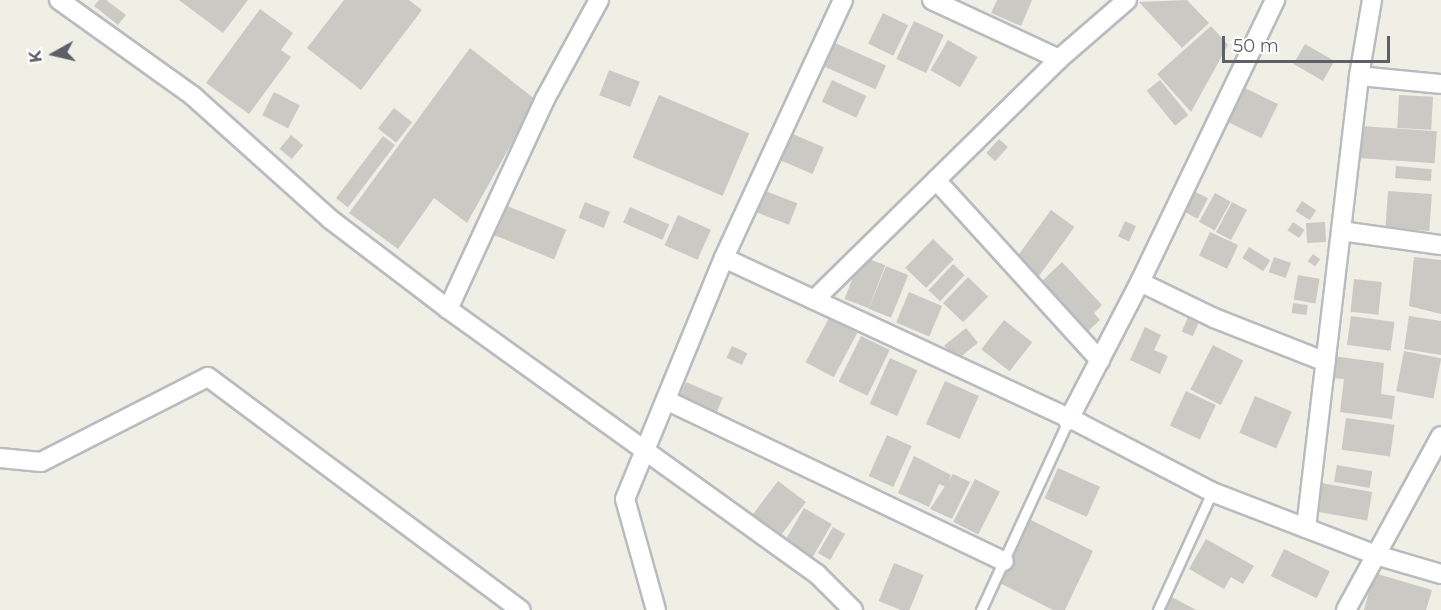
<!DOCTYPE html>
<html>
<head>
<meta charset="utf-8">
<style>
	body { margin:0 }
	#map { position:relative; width:1441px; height:610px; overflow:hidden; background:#f0efe6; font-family:Montserrat,sans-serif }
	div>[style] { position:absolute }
	.building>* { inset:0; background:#cbc9c3; transform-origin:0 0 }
	.roads { filter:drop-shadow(2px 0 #b8bbc0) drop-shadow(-2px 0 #b8bbc0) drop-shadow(0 2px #b8bbc0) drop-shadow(0 -2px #b8bbc0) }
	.lane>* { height:9px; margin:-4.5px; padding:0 4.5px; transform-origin:4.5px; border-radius:4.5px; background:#fff }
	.street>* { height:18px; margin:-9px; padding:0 9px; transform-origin:9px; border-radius:9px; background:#fff }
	span { translate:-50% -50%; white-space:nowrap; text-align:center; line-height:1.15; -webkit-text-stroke:4.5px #fff; paint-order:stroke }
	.north { position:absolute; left:24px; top:24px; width:60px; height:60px; -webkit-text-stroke:4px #fff; paint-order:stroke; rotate:262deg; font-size:16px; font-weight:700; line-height:24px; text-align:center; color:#5d6167 }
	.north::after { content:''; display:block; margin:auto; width:21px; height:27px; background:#5d6167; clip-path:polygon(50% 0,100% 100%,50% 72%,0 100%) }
	.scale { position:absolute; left:1222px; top:36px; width:168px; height:27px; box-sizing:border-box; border:3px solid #5d6167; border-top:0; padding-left:8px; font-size:18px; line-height:21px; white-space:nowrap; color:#5d6167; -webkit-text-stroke:4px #fff; paint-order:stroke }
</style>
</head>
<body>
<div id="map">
	<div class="building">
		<i style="clip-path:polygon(99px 0,106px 0,126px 15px,118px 25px,94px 6px)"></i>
		<i style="clip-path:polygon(179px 0,248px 0,223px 33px)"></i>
		<i style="clip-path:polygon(344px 0,409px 0,422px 10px,361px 90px,307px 48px)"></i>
		<i style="clip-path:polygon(997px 0,1032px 0,1021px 26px,991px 13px)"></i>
		<i style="clip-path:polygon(1187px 0,1209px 23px,1182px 48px,1139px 2px)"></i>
		<i style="clip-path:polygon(260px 9px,293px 33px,281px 50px,291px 57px,249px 114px,206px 83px)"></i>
		<i style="left:883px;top:13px;width:28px;height:34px;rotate:26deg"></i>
		<i style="left:914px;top:21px;width:33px;height:42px;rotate:25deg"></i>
		<i style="clip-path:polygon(1211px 26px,1228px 45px,1191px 112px,1157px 74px)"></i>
		<i style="left:948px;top:40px;width:34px;height:35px;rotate:30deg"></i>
		<i style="left:833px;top:42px;width:58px;height:26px;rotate:24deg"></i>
		<i style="left:1305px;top:44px;width:34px;height:23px;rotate:30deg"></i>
		<i style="clip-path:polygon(470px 48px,536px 100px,467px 223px,434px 198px,398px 249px,349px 213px)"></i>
		<i style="left:609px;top:70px;width:33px;height:27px;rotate:21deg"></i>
		<i style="left:832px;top:80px;width:38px;height:24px;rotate:25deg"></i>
		<i style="left:1160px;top:80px;width:45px;height:17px;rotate:51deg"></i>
		<i style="left:1243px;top:87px;width:39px;height:38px;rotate:26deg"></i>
		<i style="left:274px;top:92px;width:29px;height:26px;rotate:27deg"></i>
		<i style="left:659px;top:95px;width:98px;height:68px;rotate:23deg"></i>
		<i style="left:1399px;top:95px;width:34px;height:33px;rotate:3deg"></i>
		<i style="left:394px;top:108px;width:23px;height:26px;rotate:38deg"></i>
		<i style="left:1360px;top:126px;width:77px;height:32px;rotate:4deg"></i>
		<i style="left:788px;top:132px;width:39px;height:29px;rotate:23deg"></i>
		<i style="left:291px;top:135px;width:16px;height:18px;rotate:40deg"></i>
		<i style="left:383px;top:136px;width:15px;height:78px;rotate:37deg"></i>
		<i style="left:999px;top:139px;width:12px;height:19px;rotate:42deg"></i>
		<i style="left:1396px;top:166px;width:36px;height:12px;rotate:5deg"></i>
		<i style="left:760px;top:189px;width:40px;height:23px;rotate:21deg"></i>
		<i style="left:1192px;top:190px;width:18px;height:23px;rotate:27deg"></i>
		<i style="left:1388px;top:191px;width:44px;height:37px;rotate:4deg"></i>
		<i style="left:1215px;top:193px;width:18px;height:33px;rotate:29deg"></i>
		<i style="left:1302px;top:201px;width:17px;height:12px;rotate:33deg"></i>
		<i style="left:585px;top:202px;width:27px;height:17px;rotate:22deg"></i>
		<i style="left:1232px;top:202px;width:17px;height:34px;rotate:28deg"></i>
		<i style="left:505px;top:205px;width:66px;height:32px;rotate:22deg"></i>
		<i style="left:630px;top:207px;width:43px;height:17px;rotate:24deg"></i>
		<i style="left:1051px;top:210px;width:29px;height:61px;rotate:36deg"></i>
		<i style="left:678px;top:215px;width:36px;height:33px;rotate:24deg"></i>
		<i style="left:1125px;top:221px;width:12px;height:17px;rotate:24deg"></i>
		<i style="left:1293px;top:222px;width:14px;height:10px;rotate:34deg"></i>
		<i style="left:1325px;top:222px;width:20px;height:19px;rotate:87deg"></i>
		<i style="left:1210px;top:232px;width:31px;height:26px;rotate:25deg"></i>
		<i style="left:933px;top:239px;width:29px;height:40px;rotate:44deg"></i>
		<i style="left:1249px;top:247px;width:25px;height:13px;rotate:32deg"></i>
		<i style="left:1313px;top:254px;width:9px;height:9px;rotate:36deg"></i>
		<i style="left:861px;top:256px;width:26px;height:46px;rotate:21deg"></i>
		<i style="left:1274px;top:257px;width:18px;height:16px;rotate:19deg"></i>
		<i style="clip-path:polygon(1414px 257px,1441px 260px,1441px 314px,1409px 306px)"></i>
		<i style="clip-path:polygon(1062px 262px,1102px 305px,1094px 313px,1100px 320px,1084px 335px,1037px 286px)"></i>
		<i style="left:953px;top:264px;width:16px;height:36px;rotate:43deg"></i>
		<i style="left:886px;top:266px;width:24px;height:46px;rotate:22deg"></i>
		<i style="left:1298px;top:275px;width:22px;height:25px;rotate:10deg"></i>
		<i style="left:968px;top:277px;width:28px;height:36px;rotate:44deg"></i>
		<i style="left:1354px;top:279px;width:28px;height:33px;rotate:6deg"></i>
		<i style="left:909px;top:292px;width:36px;height:33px;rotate:23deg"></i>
		<i style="left:1293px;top:303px;width:15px;height:10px;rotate:8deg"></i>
		<i style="left:1189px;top:315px;width:12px;height:18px;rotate:24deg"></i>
		<i style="left:1351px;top:316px;width:44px;height:29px;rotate:8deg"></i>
		<i style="clip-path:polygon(1409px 316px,1441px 321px,1441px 355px,1404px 349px)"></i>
		<i style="left:829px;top:318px;width:32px;height:50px;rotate:28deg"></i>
		<i style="left:1004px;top:320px;width:36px;height:37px;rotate:38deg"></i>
		<i style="clip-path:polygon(1145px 327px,1161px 335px,1154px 350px,1168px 356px,1160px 374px,1130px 360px)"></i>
		<i style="left:966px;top:328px;width:19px;height:28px;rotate:51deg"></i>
		<i style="left:861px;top:336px;width:32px;height:51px;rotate:26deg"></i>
		<i style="left:1213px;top:345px;width:34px;height:50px;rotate:27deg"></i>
		<i style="left:732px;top:346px;width:17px;height:13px;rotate:25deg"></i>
		<i style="left:1404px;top:351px;width:38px;height:41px;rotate:11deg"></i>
		<i style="clip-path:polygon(1333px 356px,1384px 363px,1381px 394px,1395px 396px,1392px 419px,1340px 412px,1344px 379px,1331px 378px)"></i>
		<i style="left:890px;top:358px;width:30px;height:50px;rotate:24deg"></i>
		<i style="left:945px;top:381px;width:37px;height:47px;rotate:24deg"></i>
		<i style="left:686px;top:382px;width:40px;height:16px;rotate:23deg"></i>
		<i style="left:1186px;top:391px;width:33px;height:38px;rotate:25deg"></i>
		<i style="left:1255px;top:396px;width:40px;height:40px;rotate:23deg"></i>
		<i style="left:1346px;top:418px;width:49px;height:32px;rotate:8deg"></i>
		<i style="left:887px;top:435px;width:27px;height:45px;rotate:24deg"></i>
		<i style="clip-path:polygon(914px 456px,951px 475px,946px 487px,939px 484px,929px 507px,898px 493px)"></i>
		<i style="left:1337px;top:465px;width:36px;height:17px;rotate:10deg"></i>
		<i style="left:1058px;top:468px;width:46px;height:33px;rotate:24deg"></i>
		<i style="clip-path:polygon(953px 474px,970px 482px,952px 519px,930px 509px)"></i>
		<i style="left:975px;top:479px;width:28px;height:48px;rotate:27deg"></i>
		<i style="left:778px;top:481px;width:35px;height:44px;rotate:37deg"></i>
		<i style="left:1321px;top:483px;width:52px;height:29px;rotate:10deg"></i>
		<i style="left:804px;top:508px;width:32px;height:39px;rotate:30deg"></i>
		<i style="clip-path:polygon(1027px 518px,1093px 551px,1065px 610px,1053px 610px,996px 581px)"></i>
		<i style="left:833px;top:527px;width:14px;height:30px;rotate:30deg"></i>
		<i style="clip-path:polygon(1206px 539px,1254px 566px,1243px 584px,1231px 577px,1224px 589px,1189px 569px)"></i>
		<i style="left:1284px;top:549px;width:51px;height:30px;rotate:26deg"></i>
		<i style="left:894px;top:563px;width:32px;height:41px;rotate:22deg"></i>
		<i style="clip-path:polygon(1374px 573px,1432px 590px,1426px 610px,1364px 610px)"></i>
		<i style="clip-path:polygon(1172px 597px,1196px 610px,1165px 610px)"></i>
	</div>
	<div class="roads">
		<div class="lane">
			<i style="left:981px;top:610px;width:208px;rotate:-65.3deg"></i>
			<i style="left:1158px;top:610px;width:130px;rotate:-65.4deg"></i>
		</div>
		<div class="street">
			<i style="left:59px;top:0;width:165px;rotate:35.6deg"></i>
			<i style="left:193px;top:96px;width:184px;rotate:41.9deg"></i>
			<i style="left:330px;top:219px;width:148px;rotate:37.3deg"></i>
			<i style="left:448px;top:309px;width:231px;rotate:-65.2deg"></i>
			<i style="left:545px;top:99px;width:113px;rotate:-61.4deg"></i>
			<i style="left:843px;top:0;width:284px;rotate:114.8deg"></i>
			<i style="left:724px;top:258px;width:394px;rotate:24.9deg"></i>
			<i style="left:1081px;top:424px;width:148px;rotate:27.4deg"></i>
			<i style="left:1212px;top:492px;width:176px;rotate:21deg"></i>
			<i style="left:1376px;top:555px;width:68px;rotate:16.3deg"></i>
			<i style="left:932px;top:0;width:140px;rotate:24.9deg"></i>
			<i style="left:1359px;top:76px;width:77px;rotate:-80.3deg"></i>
			<i style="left:936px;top:180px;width:244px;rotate:47.7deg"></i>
			<i style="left:1341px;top:231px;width:101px;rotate:8deg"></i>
			<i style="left:1140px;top:282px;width:313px;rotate:-64.4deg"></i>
			<i style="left:814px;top:300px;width:344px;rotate:-44.5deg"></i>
			<i style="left:1059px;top:59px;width:90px;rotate:-40.9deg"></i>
			<i style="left:448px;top:309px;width:454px;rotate:35.7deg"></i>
			<i style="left:817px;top:574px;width:51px;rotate:45deg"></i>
			<i style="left:668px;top:401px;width:372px;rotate:25.5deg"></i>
			<i style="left:1068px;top:421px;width:157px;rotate:-62.6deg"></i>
			<i style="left:1140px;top:282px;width:82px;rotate:25.9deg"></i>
			<i style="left:1214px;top:318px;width:120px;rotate:21.4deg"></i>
			<i style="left:0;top:458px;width:41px;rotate:5.6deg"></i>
			<i style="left:41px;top:462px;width:187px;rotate:-27deg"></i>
			<i style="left:208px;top:377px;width:390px;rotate:36.7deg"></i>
			<i style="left:1306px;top:528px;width:455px;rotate:-83.3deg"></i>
			<i style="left:1359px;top:76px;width:82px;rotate:5.6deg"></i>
			<i style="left:656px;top:610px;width:115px;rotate:-105.6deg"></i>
			<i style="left:625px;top:499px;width:261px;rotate:-67.7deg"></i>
			<i style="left:1346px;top:610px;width:198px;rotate:-61.4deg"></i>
		</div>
	</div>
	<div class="north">K</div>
	<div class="scale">50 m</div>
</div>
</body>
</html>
